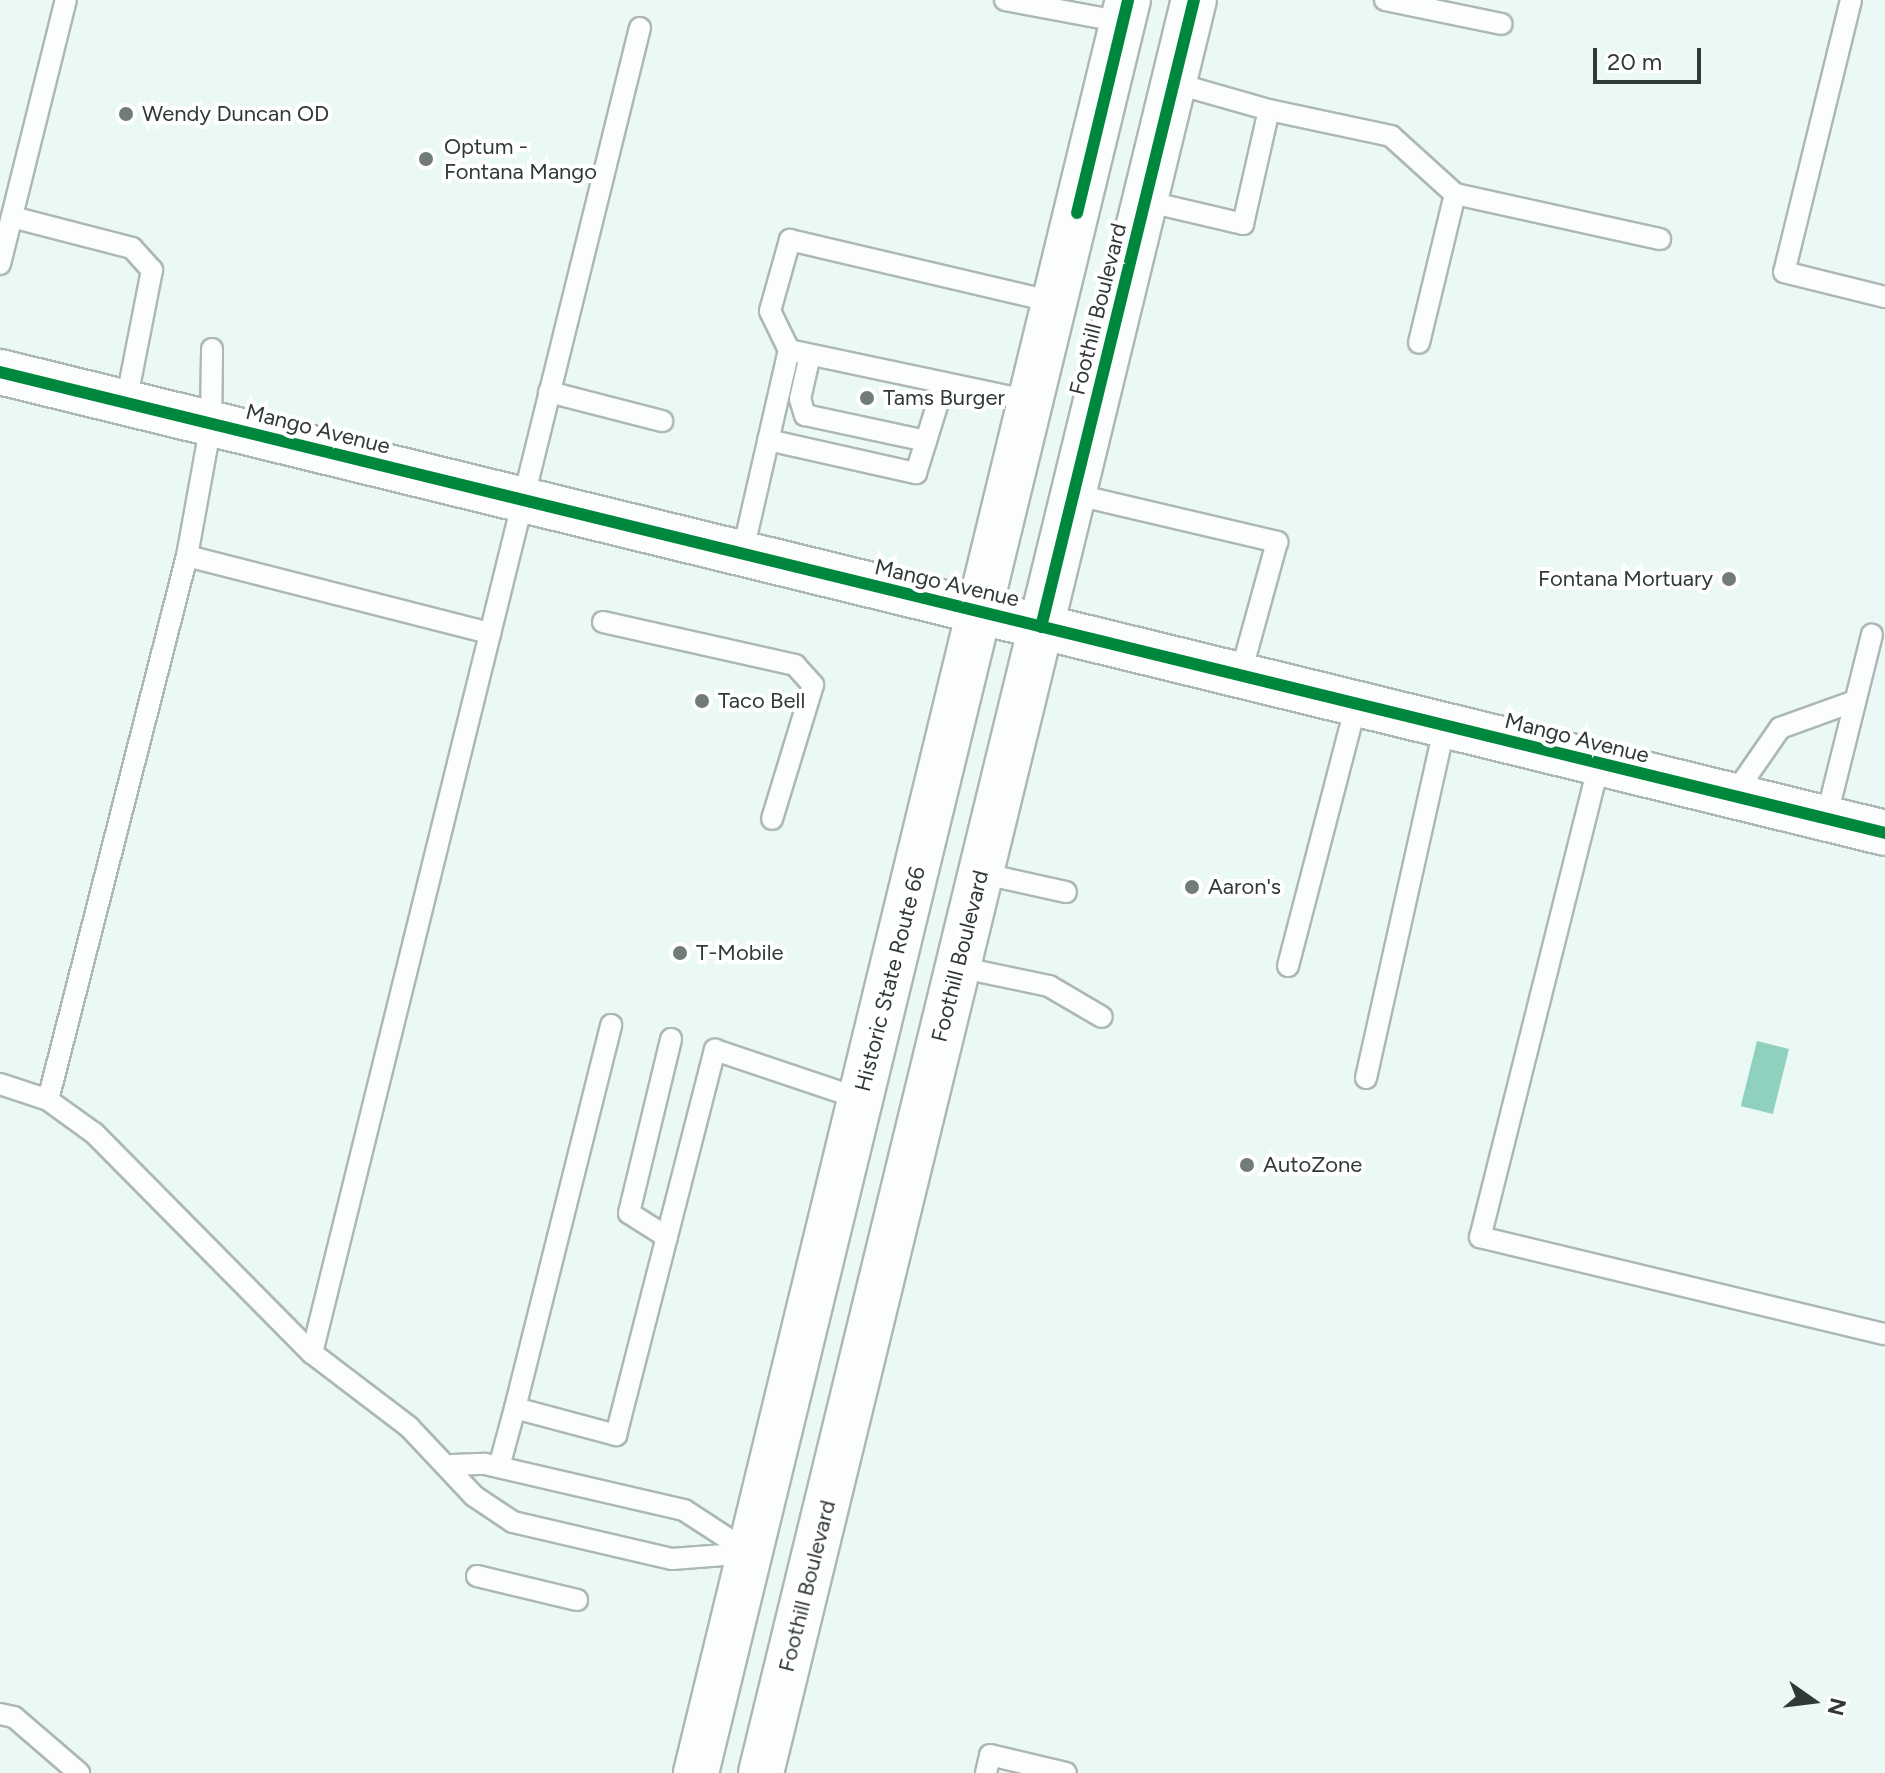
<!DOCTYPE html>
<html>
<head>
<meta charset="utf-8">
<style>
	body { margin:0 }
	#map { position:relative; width:1885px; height:1773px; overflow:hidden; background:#ebf9f4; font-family:Figtree,sans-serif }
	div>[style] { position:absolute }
	.water>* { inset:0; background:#90d0be; transform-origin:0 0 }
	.roads { filter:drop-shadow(2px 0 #adb8b4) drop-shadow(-2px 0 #adb8b4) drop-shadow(0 2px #adb8b4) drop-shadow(0 -2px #adb8b4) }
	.lane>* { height:20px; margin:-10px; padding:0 10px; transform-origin:10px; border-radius:10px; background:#fcfefd }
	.secondary>* { height:44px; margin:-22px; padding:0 22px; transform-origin:22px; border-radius:22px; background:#fcfefd }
	.primary>* { height:44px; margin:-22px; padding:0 22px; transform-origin:22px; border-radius:22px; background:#fcfefd }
	.cycleway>* { height:12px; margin:-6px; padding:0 6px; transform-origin:6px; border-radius:6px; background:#00873e }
	.dots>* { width:22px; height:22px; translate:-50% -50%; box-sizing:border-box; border:4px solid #fff; border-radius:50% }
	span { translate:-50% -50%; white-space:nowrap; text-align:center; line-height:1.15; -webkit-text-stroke:8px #fff; paint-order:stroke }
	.poi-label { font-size:22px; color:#2f3935 }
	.left { translate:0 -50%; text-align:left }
	.right { translate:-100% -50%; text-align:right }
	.street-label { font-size:22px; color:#2f3935 }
	.north { position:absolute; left:1773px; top:1661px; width:80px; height:80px; -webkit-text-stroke:6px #fff; paint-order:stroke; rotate:104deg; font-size:22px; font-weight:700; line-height:32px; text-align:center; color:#2f3935 }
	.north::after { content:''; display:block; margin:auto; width:28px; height:36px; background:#2f3935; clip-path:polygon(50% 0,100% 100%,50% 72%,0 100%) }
	.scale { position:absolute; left:1593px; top:48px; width:108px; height:36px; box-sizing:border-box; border:4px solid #2f3935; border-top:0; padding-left:10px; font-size:24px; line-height:28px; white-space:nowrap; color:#2f3935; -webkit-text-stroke:6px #fff; paint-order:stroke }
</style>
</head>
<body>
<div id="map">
	<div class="water">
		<i style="left:1757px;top:1041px;width:33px;height:67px;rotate:14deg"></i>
	</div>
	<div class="roads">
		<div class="lane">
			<i style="left:1005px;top:0;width:120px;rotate:10.6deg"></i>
			<i style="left:1385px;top:0;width:119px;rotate:11.6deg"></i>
			<i style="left:1851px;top:0;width:280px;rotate:103.8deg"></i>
			<i style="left:1784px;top:272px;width:104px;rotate:13.9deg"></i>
			<i style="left:1269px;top:110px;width:125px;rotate:12deg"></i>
			<i style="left:1391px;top:136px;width:86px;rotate:42.2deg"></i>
			<i style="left:1455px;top:194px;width:153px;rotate:103.6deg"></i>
			<i style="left:1455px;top:194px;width:210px;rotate:12.4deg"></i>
			<i style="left:1145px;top:201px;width:101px;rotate:13.2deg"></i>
			<i style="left:1243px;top:224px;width:117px;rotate:-77.2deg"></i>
			<i style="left:1269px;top:110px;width:99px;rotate:-164.1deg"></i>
			<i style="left:12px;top:217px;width:124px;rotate:14.5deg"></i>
			<i style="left:132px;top:248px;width:30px;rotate:48deg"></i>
			<i style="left:152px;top:270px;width:136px;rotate:101.1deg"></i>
			<i style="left:0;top:264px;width:272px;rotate:-76deg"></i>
			<i style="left:789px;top:350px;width:247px;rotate:11.9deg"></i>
			<i style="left:810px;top:355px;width:45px;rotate:102.8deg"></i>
			<i style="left:800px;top:399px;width:17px;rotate:73deg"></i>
			<i style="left:805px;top:415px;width:124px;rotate:12.1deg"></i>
			<i style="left:549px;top:392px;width:117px;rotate:14.4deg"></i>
			<i style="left:768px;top:440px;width:152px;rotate:12.6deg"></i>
			<i style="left:916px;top:473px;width:94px;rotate:-72.7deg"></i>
			<i style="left:1073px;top:494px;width:210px;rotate:13.2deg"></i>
			<i style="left:1277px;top:542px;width:139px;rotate:105.4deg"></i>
			<i style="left:742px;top:555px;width:210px;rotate:-77.1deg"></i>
			<i style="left:789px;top:350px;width:43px;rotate:-116deg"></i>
			<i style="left:770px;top:311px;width:74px;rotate:-74.3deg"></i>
			<i style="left:790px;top:240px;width:272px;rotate:13.2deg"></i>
			<i style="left:187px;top:556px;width:134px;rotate:-79.7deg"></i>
			<i style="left:211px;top:424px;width:75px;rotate:-89.2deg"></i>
			<i style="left:603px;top:622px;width:197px;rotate:12.6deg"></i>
			<i style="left:795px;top:665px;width:27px;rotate:48deg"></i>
			<i style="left:813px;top:685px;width:140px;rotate:107deg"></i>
			<i style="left:1599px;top:764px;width:488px;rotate:104.1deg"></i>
			<i style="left:1480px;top:1237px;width:416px;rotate:13.5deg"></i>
			<i style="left:1733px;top:796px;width:83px;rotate:-55.3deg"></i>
			<i style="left:1780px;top:728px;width:80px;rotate:-19.8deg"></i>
			<i style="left:1826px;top:819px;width:190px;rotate:-76deg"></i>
			<i style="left:980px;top:873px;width:88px;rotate:12.5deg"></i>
			<i style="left:1288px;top:966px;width:270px;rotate:-75.4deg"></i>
			<i style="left:958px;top:967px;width:93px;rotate:11.8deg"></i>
			<i style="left:1049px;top:986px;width:61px;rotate:30.3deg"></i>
			<i style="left:1366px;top:1078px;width:361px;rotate:-77.4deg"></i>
			<i style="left:0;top:1084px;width:51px;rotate:18.4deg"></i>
			<i style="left:48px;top:1100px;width:57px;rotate:35.7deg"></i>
			<i style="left:94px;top:1133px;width:310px;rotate:45.3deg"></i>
			<i style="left:312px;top:1353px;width:122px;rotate:37.3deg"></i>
			<i style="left:409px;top:1427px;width:95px;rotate:46.7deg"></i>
			<i style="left:474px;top:1496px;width:47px;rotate:33.7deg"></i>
			<i style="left:513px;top:1522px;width:163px;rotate:13.1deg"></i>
			<i style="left:672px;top:1559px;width:78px;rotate:-4.4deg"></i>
			<i style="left:48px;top:1100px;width:561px;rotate:-75.67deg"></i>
			<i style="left:187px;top:556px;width:313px;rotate:14.3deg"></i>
			<i style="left:667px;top:1237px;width:45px;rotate:-147.7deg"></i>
			<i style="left:629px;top:1213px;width:179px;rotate:-76.4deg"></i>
			<i style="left:312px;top:1353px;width:1365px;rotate:-76.1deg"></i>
			<i style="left:515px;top:1408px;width:395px;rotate:-75.9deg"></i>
			<i style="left:452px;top:1465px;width:33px;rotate:-2deg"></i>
			<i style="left:485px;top:1464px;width:204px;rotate:13deg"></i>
			<i style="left:684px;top:1510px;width:79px;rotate:33.1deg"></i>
			<i style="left:499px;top:1467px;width:61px;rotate:-74.8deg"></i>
			<i style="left:515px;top:1408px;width:105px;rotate:15deg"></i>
			<i style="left:616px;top:1435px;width:398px;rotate:-75.6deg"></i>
			<i style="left:715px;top:1050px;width:154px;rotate:18.6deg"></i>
			<i style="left:477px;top:1576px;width:103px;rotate:13.5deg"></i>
			<i style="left:0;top:1714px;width:14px;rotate:12deg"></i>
			<i style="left:14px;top:1717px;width:86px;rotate:40.7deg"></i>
			<i style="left:986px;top:1773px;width:18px;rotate:-77deg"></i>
			<i style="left:990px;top:1755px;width:78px;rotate:13.3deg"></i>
		</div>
		<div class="secondary">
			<i style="left:0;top:372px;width:1941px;rotate:13.74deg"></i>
		</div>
		<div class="primary">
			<i style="left:696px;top:1773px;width:1825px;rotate:-76.31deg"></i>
			<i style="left:761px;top:1773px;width:1825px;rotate:-76.28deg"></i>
		</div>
	</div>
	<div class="cycleway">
		<i style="left:1077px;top:213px;width:219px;rotate:-76.5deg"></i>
		<i style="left:0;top:372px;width:1941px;rotate:13.74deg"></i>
		<i style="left:1041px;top:627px;width:645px;rotate:-76.29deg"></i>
	</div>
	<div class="dots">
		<i style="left:126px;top:114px;background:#717c78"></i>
		<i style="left:426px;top:159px;background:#717c78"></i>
		<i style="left:867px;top:398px;background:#717c78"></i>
		<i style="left:1729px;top:579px;background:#717c78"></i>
		<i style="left:702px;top:701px;background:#717c78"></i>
		<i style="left:1192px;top:887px;background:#717c78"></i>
		<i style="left:680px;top:953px;background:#717c78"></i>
		<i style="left:1247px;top:1165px;background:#717c78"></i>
	</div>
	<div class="poi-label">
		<span class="left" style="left:142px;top:114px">Wendy Duncan OD</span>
		<span class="left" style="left:444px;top:159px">Optum -<br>Fontana Mango</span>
		<span class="left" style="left:883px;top:398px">Tams Burger</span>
		<span class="right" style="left:1713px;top:579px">Fontana Mortuary</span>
		<span class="left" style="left:718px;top:701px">Taco Bell</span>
		<span class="left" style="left:1208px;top:887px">Aaron's</span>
		<span class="left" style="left:696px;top:953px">T-Mobile</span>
		<span class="left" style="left:1263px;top:1165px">AutoZone</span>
	</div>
	<div class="street-label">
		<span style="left:1098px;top:309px;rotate:-76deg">Foothill Boulevard</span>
		<span style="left:318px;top:429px;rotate:14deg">Mango Avenue</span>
		<span style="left:947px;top:583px;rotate:13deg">Mango Avenue</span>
		<span style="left:1577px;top:738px;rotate:14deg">Mango Avenue</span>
		<span style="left:960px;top:956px;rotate:-76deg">Foothill Boulevard</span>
		<span style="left:890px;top:979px;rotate:-76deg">Historic State Route 66</span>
		<span style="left:807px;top:1586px;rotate:-76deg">Foothill Boulevard</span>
	</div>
	<div class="north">N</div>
	<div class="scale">20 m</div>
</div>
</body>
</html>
